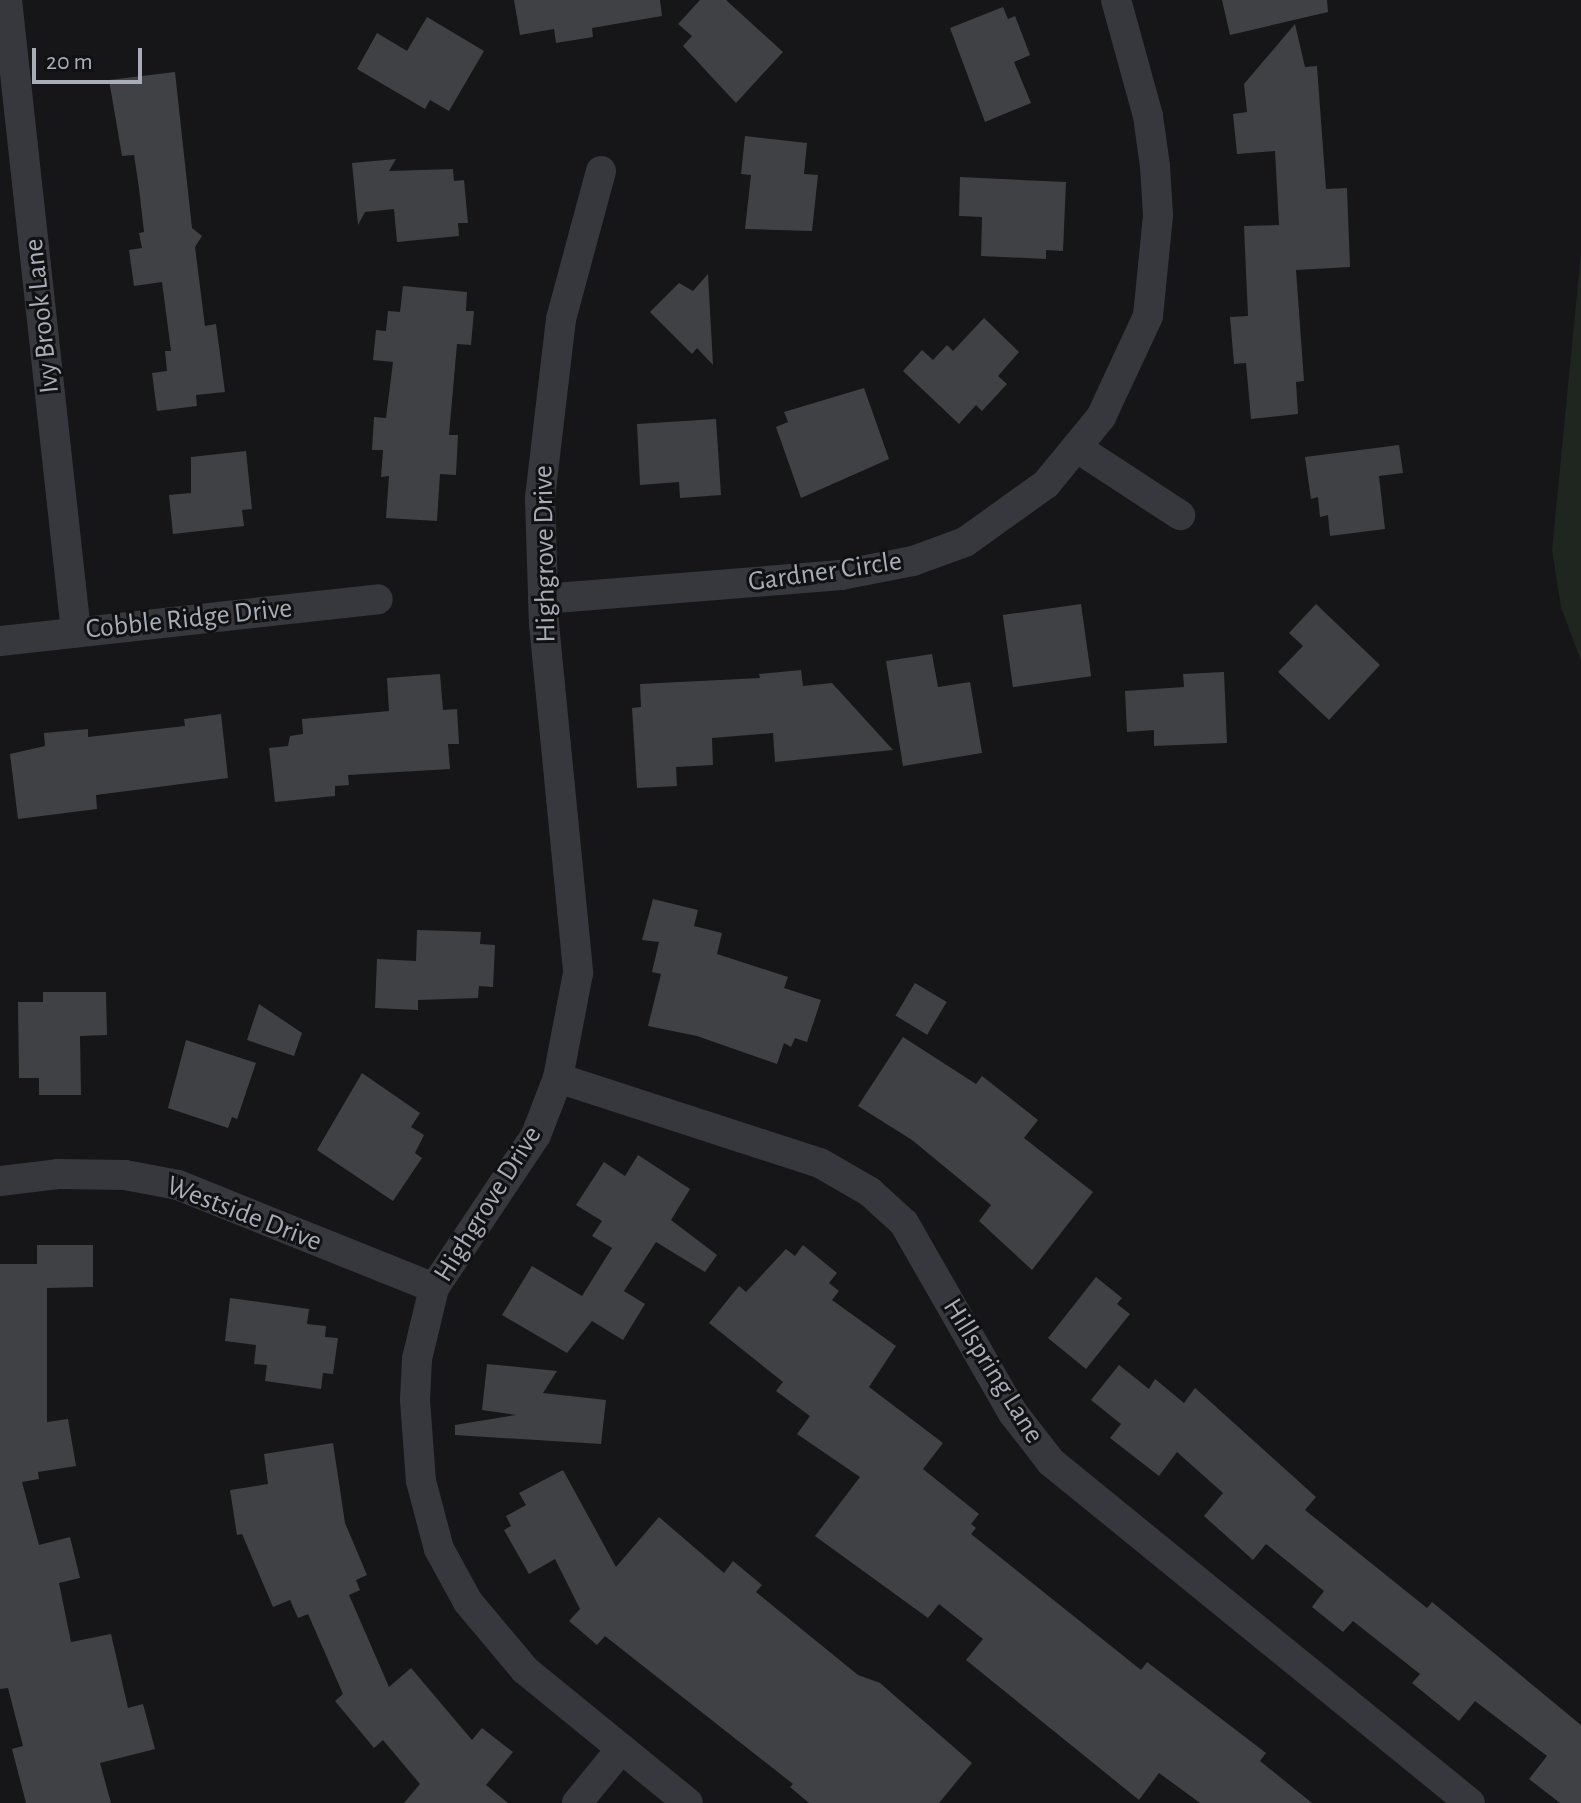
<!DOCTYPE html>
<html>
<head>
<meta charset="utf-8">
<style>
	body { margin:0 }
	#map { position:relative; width:1581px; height:1803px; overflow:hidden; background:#161618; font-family:"Alegreya Sans",sans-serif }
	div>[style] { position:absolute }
	.green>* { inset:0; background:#1e261f }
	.building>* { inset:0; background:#404145; transform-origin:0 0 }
	.street>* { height:30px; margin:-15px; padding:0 15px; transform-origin:15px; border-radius:15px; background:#37383d }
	span { translate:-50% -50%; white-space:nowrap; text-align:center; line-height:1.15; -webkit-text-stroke:6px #111113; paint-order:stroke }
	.street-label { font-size:28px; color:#a8adb8 }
	.scale { position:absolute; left:32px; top:48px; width:110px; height:36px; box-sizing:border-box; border:4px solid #a8adb8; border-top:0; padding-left:10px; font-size:24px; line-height:28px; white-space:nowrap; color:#a8adb8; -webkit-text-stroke:6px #111113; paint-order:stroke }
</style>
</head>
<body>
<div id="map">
	<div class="green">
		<i style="clip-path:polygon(1581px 253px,1581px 661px,1561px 607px,1552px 550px)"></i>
	</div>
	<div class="building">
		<i style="clip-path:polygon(514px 0,660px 0,662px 16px,592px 28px,593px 37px,556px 43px,554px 29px,520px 35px)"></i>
		<i style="clip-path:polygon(700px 0,726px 0,783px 52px,736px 103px,683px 46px,692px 36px,678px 24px)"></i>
		<i style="clip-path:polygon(1222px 0,1327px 0,1328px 12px,1230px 35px)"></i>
		<i style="clip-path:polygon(1003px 7px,1008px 19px,1015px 16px,1030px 55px,1014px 62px,1031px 103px,985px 122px,950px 28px)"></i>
		<i style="clip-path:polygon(427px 17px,484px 51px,449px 111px,430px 100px,425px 109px,357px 69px,377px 33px,407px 51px)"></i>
		<i style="clip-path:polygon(1295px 24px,1305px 67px,1317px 66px,1326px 189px,1347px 188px,1350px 267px,1296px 270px,1304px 381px,1296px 382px,1298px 414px,1251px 419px,1246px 363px,1234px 364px,1230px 317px,1248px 316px,1244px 226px,1279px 225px,1275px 151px,1237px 154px,1233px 114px,1247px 112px,1244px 84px)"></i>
		<i style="clip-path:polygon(175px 72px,192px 228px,202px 236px,195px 247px,205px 326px,216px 324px,225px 392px,196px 395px,197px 406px,157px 411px,152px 373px,167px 371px,165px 351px,171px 351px,162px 282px,134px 286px,129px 250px,142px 248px,139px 233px,144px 232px,139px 188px,134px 155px,122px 156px,109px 80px)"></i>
		<i style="clip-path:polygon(745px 136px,807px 143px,804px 174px,818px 175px,812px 231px,745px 229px,751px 175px,741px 174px)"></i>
		<i style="clip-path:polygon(396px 159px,389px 171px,453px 169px,454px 181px,464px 180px,468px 223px,458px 223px,459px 236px,397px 242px,394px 209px,365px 212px,358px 225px,352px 163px)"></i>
		<i style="clip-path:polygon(960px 177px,1066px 182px,1063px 251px,1046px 250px,1046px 259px,981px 256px,982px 217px,959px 216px)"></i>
		<i style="clip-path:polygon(708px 274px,713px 365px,697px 348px,692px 354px,650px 312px,679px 283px,693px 291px)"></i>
		<i style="clip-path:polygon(403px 286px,467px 292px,466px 311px,474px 311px,471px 345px,457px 344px,449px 435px,458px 435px,456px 475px,440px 474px,437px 521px,386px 518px,389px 476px,381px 477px,383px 450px,372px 450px,374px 417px,386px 418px,393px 362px,373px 360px,376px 330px,386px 331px,388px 311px,400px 312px)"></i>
		<i style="clip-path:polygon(984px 318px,1019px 352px,998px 376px,1007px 384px,982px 411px,976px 405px,959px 424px,903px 371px,922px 350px,933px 360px,947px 345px,953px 351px)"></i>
		<i style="clip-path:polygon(864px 388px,889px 459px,801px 498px,776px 427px,788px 422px,784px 412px)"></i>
		<i style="clip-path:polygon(716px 419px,721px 495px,680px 498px,679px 482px,640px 485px,637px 424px)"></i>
		<i style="clip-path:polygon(1399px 445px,1403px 473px,1379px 476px,1385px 529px,1330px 536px,1328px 515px,1320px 517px,1318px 497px,1311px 499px,1305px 457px)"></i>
		<i style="clip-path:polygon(246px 451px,252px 509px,242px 510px,244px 526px,173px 534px,169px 495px,191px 493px,191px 457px)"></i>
		<i style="left:1081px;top:604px;width:73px;height:79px;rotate:82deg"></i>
		<i style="clip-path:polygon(1316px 604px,1380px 665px,1329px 720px,1278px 672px,1303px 646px,1289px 633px)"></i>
		<i style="clip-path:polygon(932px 654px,938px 687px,970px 682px,982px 753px,903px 766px,886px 661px)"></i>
		<i style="clip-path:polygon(801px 670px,803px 686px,832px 683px,893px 750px,775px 762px,773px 733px,712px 738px,713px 765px,676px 767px,677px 786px,637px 788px,632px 708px,641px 707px,640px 684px,760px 678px,759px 674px)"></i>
		<i style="clip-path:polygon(1224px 672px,1227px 743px,1154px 746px,1154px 730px,1127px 732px,1125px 691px,1184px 687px,1183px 674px)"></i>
		<i style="clip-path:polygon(440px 674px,443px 710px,457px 709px,459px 744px,448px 744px,450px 769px,348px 775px,349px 785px,335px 786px,335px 796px,275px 802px,269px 748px,288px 746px,290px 736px,303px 734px,302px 719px,389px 711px,387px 678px)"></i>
		<i style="clip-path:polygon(221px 714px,228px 778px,96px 795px,97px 809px,18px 819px,10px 754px,45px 746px,44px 733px,88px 729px,88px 737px,185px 726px,184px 719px)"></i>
		<i style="clip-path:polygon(653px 899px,698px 910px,694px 926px,722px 933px,717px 954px,788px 977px,784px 988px,821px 1000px,807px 1042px,795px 1038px,791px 1047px,784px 1043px,777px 1064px,697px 1036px,648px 1026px,661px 974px,652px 972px,659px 942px,642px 940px)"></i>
		<i style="clip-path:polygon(417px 930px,481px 932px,480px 944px,495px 945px,493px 987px,479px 986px,478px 998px,418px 1000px,418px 1010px,375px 1008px,377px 959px,416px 961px)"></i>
		<i style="left:915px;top:983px;width:37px;height:38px;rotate:31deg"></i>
		<i style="clip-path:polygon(43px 992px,106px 992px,107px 1035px,80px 1036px,81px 1095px,39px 1095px,39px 1078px,19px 1078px,18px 1002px,43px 1002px)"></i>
		<i style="clip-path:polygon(259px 1004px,302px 1033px,294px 1056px,247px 1040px)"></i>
		<i style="clip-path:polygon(903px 1037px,976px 1084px,982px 1076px,1038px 1120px,1024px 1138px,1093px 1192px,1032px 1270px,979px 1221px,991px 1205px,912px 1140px,858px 1106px)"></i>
		<i style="clip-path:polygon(186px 1040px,256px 1063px,237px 1119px,232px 1117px,228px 1128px,168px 1108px)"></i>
		<i style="clip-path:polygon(362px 1073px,420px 1113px,411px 1127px,424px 1135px,415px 1153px,422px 1158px,393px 1201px,317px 1150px)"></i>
		<i style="clip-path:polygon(638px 1155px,690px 1189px,671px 1220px,717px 1255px,705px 1272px,656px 1242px,624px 1291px,645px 1304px,623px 1340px,592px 1321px,567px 1353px,502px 1315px,532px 1266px,582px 1296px,612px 1248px,592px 1236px,602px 1221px,576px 1205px,604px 1162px,625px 1176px)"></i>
		<i style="clip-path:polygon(37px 1245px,93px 1245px,93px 1287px,47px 1288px,47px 1422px,68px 1419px,76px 1466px,38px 1472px,39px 1479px,22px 1482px,39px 1545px,70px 1537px,80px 1578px,59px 1583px,71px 1642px,111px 1634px,128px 1708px,143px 1704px,155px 1749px,100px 1763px,111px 1803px,26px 1803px,12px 1749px,23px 1746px,8px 1688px,0 1689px,0 1264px,37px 1264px)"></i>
		<i style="clip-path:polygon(803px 1245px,837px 1273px,829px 1283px,839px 1291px,832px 1300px,896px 1346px,869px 1387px,943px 1443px,923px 1469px,979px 1514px,971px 1524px,976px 1528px,971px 1534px,1141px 1670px,1147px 1662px,1266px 1753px,1260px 1761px,1312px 1803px,1200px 1803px,1159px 1773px,1139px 1800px,966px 1660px,983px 1639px,939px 1604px,928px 1618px,815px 1536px,860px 1477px,797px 1434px,810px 1416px,776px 1391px,783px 1382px,709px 1323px,739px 1286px,746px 1292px,786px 1249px,795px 1256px)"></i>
		<i style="clip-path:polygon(1096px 1277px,1122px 1298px,1117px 1304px,1130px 1314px,1086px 1369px,1048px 1338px)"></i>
		<i style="clip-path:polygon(230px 1298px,309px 1309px,307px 1324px,326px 1326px,325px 1337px,338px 1338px,333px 1374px,323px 1373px,321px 1389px,265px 1381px,267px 1365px,254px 1364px,256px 1345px,225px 1341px)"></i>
		<i style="clip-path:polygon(487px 1364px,557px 1371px,543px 1393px,606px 1400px,601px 1444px,455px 1435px,455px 1425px,516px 1415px,482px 1410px)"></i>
		<i style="clip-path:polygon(1119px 1365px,1149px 1389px,1155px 1379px,1184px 1403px,1195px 1388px,1316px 1497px,1305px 1510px,1427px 1608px,1432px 1602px,1581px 1725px,1581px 1803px,1560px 1803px,1529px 1779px,1547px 1756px,1475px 1701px,1459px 1721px,1412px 1683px,1420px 1674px,1353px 1621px,1343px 1632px,1312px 1607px,1324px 1591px,1266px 1544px,1253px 1560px,1204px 1516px,1223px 1493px,1177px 1452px,1159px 1476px,1110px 1438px,1121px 1424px,1091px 1400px)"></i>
		<i style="clip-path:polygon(333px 1443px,345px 1523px,367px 1575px,356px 1580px,360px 1590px,349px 1595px,389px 1687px,411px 1668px,472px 1740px,482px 1728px,513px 1752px,486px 1785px,508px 1803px,404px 1803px,420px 1784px,383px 1740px,374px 1748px,335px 1701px,343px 1694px,308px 1614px,298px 1618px,290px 1600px,273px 1607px,242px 1534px,237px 1535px,230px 1490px,268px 1484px,264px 1454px)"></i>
		<i style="clip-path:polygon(563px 1470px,616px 1567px,659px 1517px,724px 1573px,733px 1561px,762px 1585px,756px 1592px,858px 1675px,880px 1683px,972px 1763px,939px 1803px,809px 1803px,790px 1787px,793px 1784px,605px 1636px,597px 1645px,569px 1621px,580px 1609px,555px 1559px,529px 1574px,504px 1530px,511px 1526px,506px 1516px,526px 1505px,519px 1493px)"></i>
	</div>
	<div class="street">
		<i style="left:7px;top:0;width:636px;rotate:83.77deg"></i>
		<i style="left:601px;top:171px;width:153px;rotate:105.1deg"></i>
		<i style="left:561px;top:319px;width:181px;rotate:96.7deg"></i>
		<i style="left:540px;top:499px;width:125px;rotate:88.2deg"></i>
		<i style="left:544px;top:624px;width:351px;rotate:84.4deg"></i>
		<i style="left:578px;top:973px;width:107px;rotate:100.8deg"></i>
		<i style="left:558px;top:1078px;width:61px;rotate:111.1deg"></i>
		<i style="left:536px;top:1135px;width:184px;rotate:123.7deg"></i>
		<i style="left:434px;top:1288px;width:73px;rotate:103.5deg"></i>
		<i style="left:417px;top:1359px;width:41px;rotate:92.8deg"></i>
		<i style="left:415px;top:1400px;width:81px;rotate:85.8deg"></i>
		<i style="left:421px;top:1481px;width:70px;rotate:75.2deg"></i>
		<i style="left:439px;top:1549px;width:60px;rotate:61.3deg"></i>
		<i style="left:468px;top:1602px;width:89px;rotate:50deg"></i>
		<i style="left:525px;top:1670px;width:210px;rotate:39.2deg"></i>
		<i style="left:1079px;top:449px;width:121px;rotate:33.2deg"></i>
		<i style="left:543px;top:599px;width:299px;rotate:-4.6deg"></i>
		<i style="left:841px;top:575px;width:73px;rotate:-11deg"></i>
		<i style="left:913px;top:561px;width:55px;rotate:-20.1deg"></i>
		<i style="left:965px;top:542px;width:100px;rotate:-35.6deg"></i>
		<i style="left:1046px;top:484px;width:87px;rotate:-50.6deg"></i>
		<i style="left:1101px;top:417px;width:111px;rotate:-65deg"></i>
		<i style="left:1148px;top:316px;width:101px;rotate:-84.3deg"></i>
		<i style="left:1158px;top:215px;width:49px;rotate:-93.5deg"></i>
		<i style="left:1155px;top:166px;width:50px;rotate:-98deg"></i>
		<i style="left:1148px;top:116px;width:120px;rotate:-105.4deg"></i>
		<i style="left:0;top:641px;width:380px;rotate:-6.3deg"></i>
		<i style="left:558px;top:1078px;width:275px;rotate:18deg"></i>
		<i style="left:820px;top:1163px;width:58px;rotate:30.1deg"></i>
		<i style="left:870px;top:1192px;width:46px;rotate:42.4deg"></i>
		<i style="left:904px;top:1223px;width:219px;rotate:60.2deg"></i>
		<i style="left:1013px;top:1413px;width:62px;rotate:52.2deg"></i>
		<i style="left:1051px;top:1462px;width:540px;rotate:39.14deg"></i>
		<i style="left:0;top:1181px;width:58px;rotate:-6.9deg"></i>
		<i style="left:58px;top:1174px;width:67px;rotate:0.9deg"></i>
		<i style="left:125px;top:1175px;width:54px;rotate:10.7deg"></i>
		<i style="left:178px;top:1185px;width:276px;rotate:21.9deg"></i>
		<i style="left:577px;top:1803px;width:70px;rotate:-50.8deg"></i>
	</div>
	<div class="street-label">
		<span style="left:42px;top:316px;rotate:-96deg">Ivy Brook Lane</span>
		<span style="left:545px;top:554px;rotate:-91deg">Highgrove Drive</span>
		<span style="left:825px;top:572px;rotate:-8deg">Gardner Circle</span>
		<span style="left:189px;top:619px;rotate:-6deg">Cobble Ridge Drive</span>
		<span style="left:488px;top:1204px;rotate:-58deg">Highgrove Drive</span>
		<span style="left:244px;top:1214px;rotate:21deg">Westside Drive</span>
		<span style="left:993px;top:1371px;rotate:58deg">Hillspring Lane</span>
	</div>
	<div class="scale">20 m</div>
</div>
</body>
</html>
